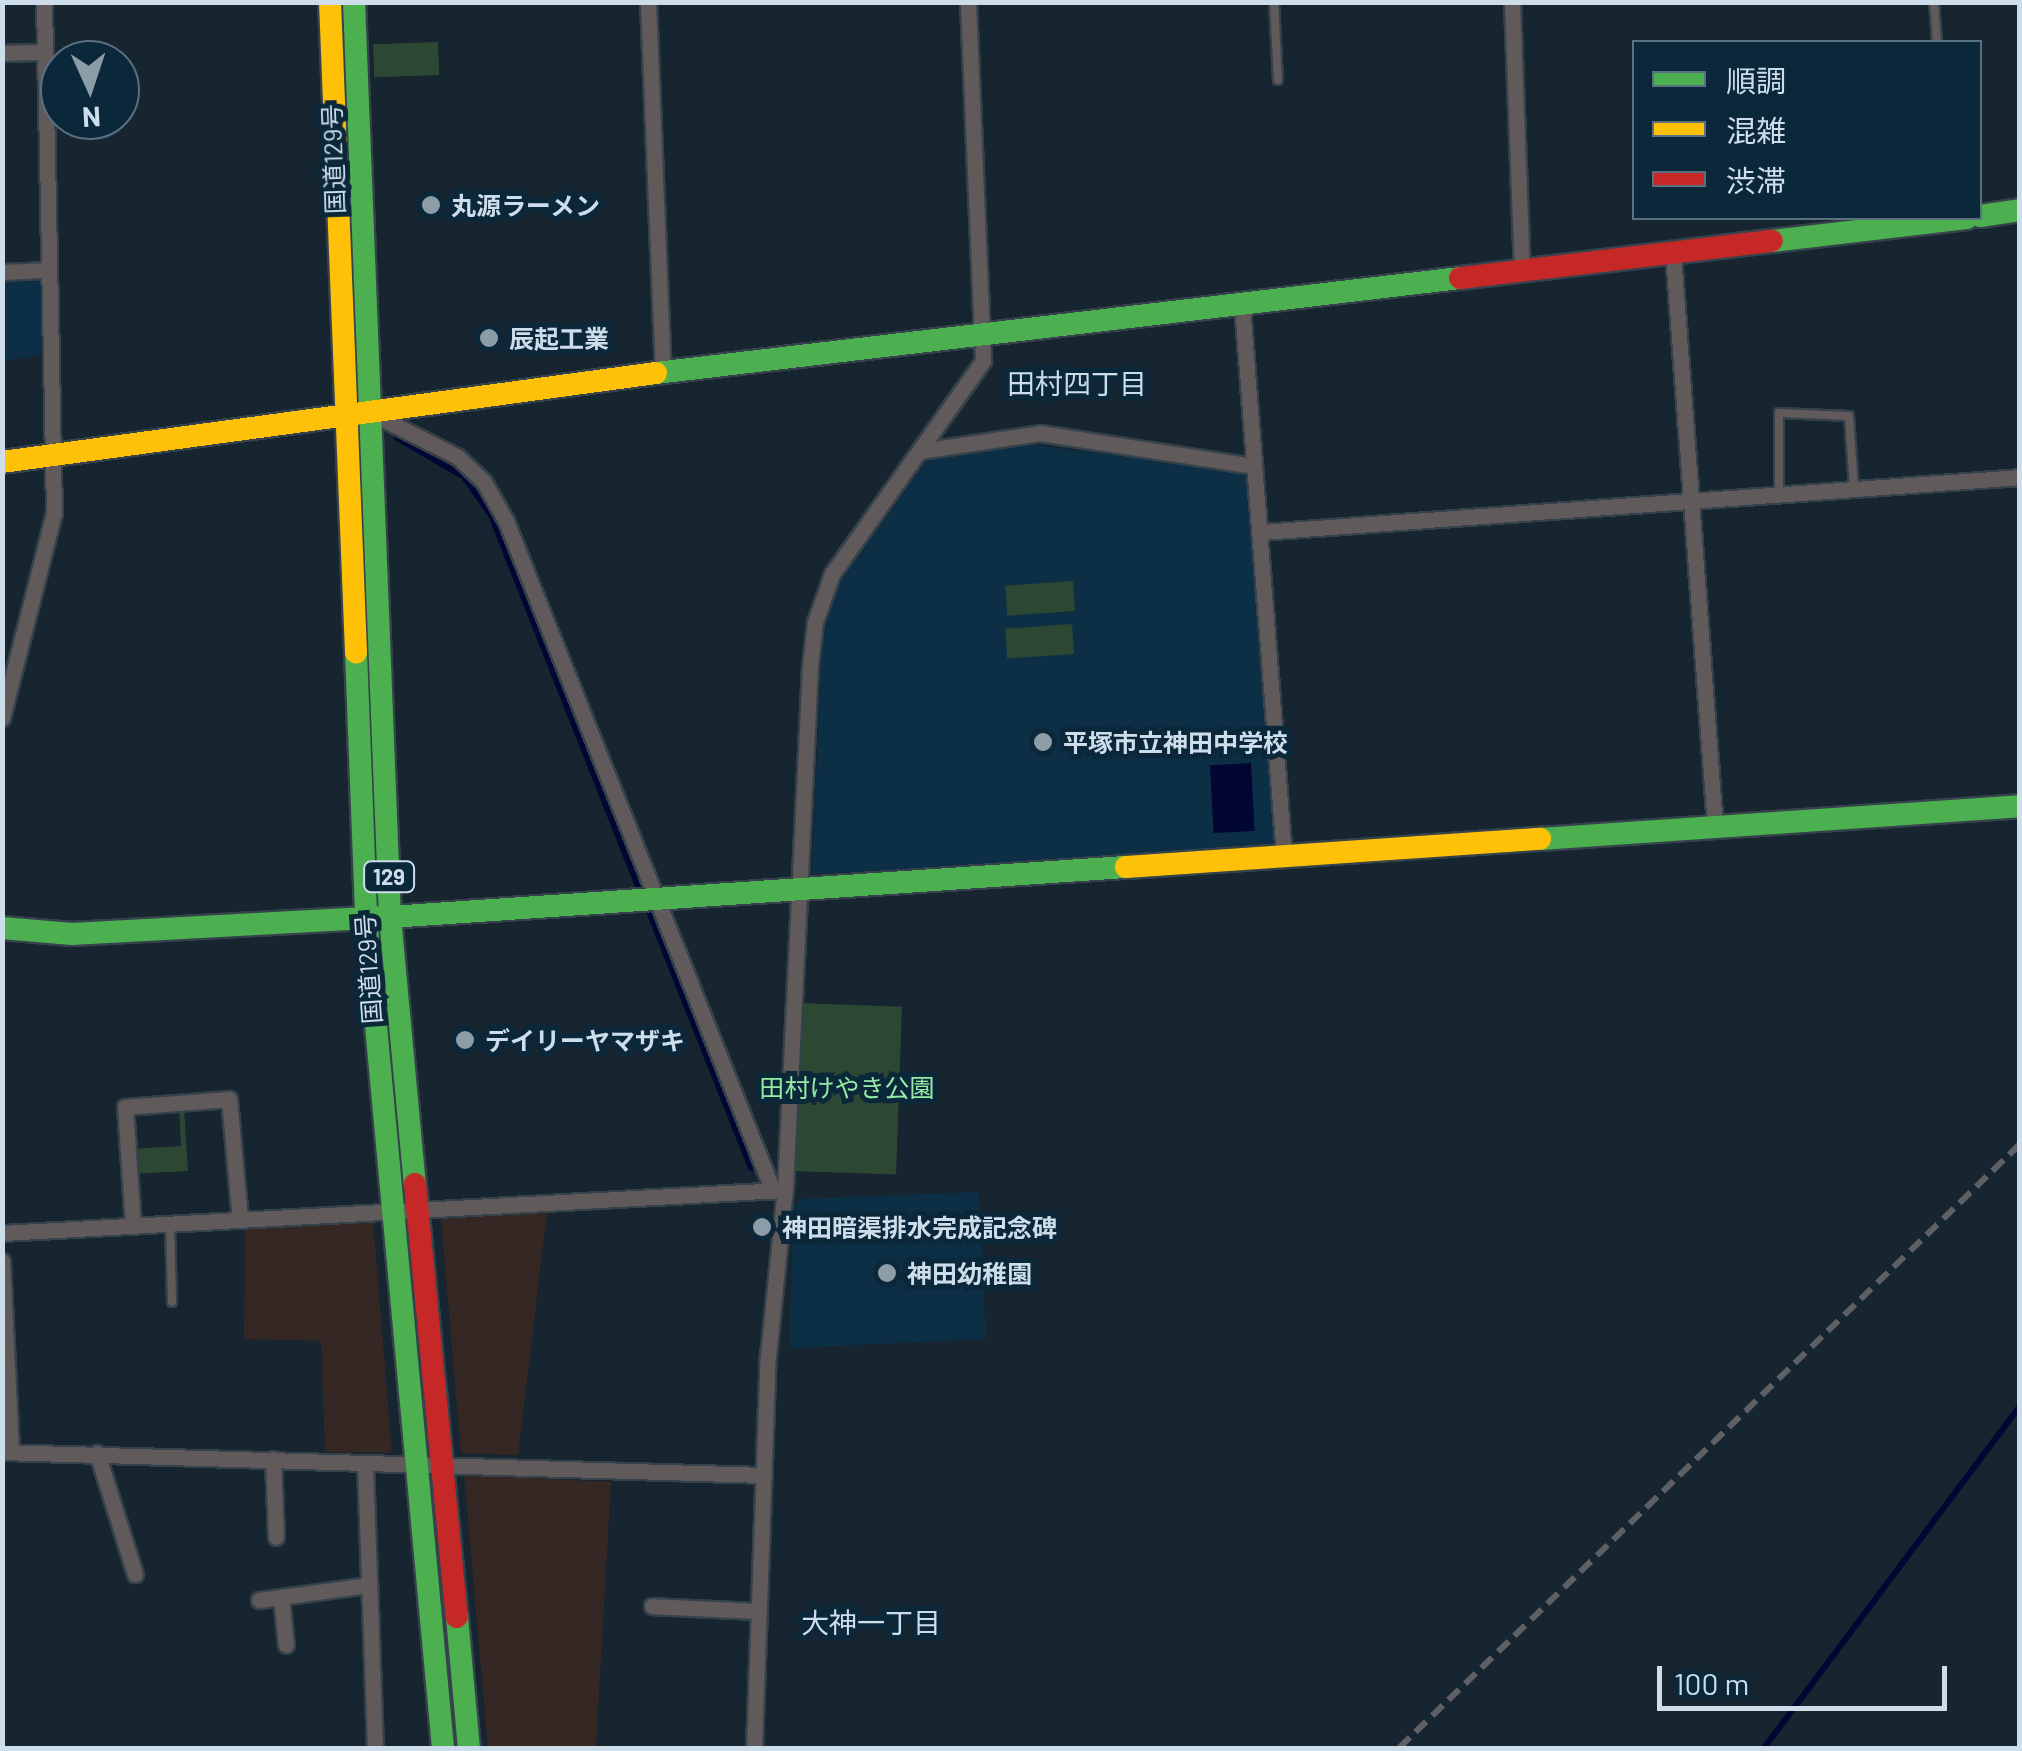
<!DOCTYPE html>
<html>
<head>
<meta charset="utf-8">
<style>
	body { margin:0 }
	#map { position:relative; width:2022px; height:1751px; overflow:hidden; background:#162530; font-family:Barlow,"Noto Sans JP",sans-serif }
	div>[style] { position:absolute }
	.commercial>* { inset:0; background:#342724 }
	.built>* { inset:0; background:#0d2f45 }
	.green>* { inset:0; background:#2c4833; transform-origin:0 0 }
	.water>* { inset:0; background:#020633; transform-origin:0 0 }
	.stream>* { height:6px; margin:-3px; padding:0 3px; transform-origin:3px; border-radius:3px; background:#020633 }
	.roads { filter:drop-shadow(2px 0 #35424b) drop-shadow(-2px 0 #35424b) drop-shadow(0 2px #35424b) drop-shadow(0 -2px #35424b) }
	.lane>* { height:8px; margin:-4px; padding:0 4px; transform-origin:4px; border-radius:4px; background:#615a5b }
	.street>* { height:15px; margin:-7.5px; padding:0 7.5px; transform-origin:7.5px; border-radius:7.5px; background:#615a5b }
	.fast>* { height:22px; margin:-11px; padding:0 11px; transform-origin:11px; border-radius:11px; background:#4caf50 }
	.slow>* { height:22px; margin:-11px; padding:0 11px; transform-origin:11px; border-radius:11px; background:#ffc107 }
	.jam>* { height:22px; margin:-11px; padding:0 11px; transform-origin:11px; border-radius:11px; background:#c62828 }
	.rail>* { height:6px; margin-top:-3px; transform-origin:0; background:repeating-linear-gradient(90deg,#5e6064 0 15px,transparent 0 23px) }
	.dots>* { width:28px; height:28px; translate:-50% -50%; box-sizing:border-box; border:5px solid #0b273a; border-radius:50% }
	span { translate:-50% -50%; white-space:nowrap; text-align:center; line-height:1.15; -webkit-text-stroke:10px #0b273a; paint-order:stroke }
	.shield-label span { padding:2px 8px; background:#0b273a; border:2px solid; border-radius:8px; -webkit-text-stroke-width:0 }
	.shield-label { font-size:22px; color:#cddde9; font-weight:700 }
	.street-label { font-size:25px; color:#cddde9 }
	.poi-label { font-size:25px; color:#cddde9; font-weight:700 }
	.left { translate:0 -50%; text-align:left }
	.park-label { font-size:25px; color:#96eaa4 }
	.neighbourhood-label { font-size:28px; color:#cddde9 }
	.frame { position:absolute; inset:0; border:5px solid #cddde9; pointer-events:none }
	.legend { position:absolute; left:1632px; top:40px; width:350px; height:180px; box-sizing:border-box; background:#0b273a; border:2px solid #597080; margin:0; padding:12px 18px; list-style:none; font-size:30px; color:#cddde9 }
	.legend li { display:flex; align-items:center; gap:20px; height:50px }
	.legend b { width:50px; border:2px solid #597080 }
	.north { position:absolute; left:40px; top:40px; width:100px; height:100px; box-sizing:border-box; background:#0b273a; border:2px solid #597080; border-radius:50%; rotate:177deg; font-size:28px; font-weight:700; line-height:40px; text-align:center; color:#cddde9 }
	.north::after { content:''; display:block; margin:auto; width:35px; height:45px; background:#8d9da8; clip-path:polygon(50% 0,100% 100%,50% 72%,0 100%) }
	.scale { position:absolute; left:1657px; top:1666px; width:290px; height:45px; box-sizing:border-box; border:5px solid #cddde9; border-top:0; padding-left:12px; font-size:30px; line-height:35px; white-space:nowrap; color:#cddde9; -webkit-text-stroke:8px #0b273a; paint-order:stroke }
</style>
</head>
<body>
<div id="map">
	<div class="commercial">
		<i style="clip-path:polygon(547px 1213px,518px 1455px,461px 1453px,441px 1219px)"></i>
		<i style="clip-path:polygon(373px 1219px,392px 1453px,325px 1452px,321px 1341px,244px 1339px,245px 1229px)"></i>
		<i style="clip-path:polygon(464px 1475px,611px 1482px,596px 1748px,488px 1748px)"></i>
	</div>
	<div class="built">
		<i style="clip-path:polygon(33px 274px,40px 280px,45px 354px,3px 361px,3px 276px)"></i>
		<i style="clip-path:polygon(1017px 443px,1245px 471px,1251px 482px,1276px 844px,1269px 851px,812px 874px,822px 641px,836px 588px,931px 455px)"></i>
		<i style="clip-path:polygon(979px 1192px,986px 1339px,790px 1348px,793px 1207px,801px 1199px)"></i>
	</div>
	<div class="green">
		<i style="left:438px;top:42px;width:33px;height:65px;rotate:88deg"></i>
		<i style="left:1073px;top:581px;width:30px;height:68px;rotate:86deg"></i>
		<i style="left:1072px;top:624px;width:30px;height:67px;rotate:86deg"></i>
		<i style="left:798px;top:1003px;width:104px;height:168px;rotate:2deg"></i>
		<i style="clip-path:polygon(179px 1109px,184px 1109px,188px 1171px,131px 1174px,130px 1149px,181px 1146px)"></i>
	</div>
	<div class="water">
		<i style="left:1251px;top:763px;width:68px;height:41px;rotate:87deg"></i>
	</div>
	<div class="stream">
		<i style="left:397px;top:438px;width:78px;rotate:30.2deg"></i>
		<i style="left:464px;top:477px;width:47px;rotate:54.6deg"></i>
		<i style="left:491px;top:515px;width:407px;rotate:68.4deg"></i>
		<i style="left:646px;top:904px;width:284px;rotate:68.3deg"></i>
		<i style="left:1764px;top:1748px;width:427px;rotate:-53.2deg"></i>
	</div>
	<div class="roads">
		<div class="lane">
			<i style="left:1274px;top:2px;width:78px;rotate:87.1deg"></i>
			<i style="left:1934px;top:2px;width:40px;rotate:85.7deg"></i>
			<i style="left:1779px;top:493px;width:80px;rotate:-90deg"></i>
			<i style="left:1779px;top:413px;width:70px;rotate:2.5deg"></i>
			<i style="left:1849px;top:416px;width:72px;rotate:86deg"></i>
			<i style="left:170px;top:1224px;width:78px;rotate:88.5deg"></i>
		</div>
		<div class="street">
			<i style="left:648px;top:2px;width:370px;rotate:87.7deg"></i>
			<i style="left:1512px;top:2px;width:270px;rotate:87.9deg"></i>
			<i style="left:2px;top:53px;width:43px;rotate:-1.3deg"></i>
			<i style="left:1673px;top:254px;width:575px;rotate:85.81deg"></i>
			<i style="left:2px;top:272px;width:43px;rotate:-2.7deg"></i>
			<i style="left:1242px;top:305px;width:554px;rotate:85.65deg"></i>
			<i style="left:375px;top:415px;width:93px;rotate:26.8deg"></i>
			<i style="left:458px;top:457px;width:36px;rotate:44deg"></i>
			<i style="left:484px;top:482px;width:45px;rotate:60.6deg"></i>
			<i style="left:506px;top:521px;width:721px;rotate:68.27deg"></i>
			<i style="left:920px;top:451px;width:121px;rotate:-8.5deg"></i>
			<i style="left:1040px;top:433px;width:217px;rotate:8.8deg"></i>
			<i style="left:1261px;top:532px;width:761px;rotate:-4.14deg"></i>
			<i style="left:2px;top:718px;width:211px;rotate:-75.8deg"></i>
			<i style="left:54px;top:513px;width:511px;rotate:-91.12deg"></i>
			<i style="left:133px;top:1226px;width:119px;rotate:-93.8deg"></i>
			<i style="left:125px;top:1107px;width:104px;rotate:-4.4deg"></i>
			<i style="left:229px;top:1099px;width:121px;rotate:84.8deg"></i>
			<i style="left:2px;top:1233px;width:780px;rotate:-3.16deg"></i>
			<i style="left:2px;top:1261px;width:191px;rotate:87.3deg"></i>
			<i style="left:2px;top:1452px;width:762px;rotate:1.73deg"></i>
			<i style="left:97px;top:1453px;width:127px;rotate:72.6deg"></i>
			<i style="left:273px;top:1459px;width:78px;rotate:87.8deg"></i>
			<i style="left:365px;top:1463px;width:285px;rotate:88deg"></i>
			<i style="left:281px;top:1597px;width:48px;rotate:84.1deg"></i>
			<i style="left:259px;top:1600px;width:111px;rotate:-7.8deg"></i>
			<i style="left:652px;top:1606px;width:107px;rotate:2.7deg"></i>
			<i style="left:754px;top:1748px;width:392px;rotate:-88deg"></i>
			<i style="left:768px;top:1356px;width:167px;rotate:-84.2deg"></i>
			<i style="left:785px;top:1190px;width:525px;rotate:-87.27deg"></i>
			<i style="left:810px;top:666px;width:44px;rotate:-83.5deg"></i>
			<i style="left:815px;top:622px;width:51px;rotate:-70.5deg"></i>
			<i style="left:832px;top:574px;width:261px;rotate:-54.7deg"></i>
			<i style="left:983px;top:361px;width:359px;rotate:-92.4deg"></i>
		</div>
		<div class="fast">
			<i style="left:354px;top:2px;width:916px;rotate:87.75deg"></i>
			<i style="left:390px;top:917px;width:268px;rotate:84.7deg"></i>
			<i style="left:1980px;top:216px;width:40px;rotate:-8.5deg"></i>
			<i style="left:1772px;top:241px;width:196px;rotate:-6.7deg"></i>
			<i style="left:656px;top:373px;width:810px;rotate:-6.74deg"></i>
			<i style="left:356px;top:652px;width:266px;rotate:87.8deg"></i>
			<i style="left:366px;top:918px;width:834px;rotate:84.7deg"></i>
			<i style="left:1540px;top:839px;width:481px;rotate:-3.9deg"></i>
			<i style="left:2px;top:928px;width:70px;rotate:4.9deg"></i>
			<i style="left:72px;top:934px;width:318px;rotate:-3.1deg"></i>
			<i style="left:390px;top:917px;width:738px;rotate:-3.89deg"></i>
			<i style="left:457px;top:1617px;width:132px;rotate:84.8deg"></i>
		</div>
		<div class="slow">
			<i style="left:330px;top:2px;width:651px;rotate:87.71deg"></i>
			<i style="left:2px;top:462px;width:660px;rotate:-7.75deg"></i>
			<i style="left:1126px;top:867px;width:415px;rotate:-3.9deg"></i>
		</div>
		<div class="jam">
			<i style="left:1460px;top:278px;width:314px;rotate:-6.8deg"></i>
			<i style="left:415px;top:1184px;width:435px;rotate:84.5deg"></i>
		</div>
	</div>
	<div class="rail">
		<i style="left:1399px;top:1748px;width:866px;rotate:-44.2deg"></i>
	</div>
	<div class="dots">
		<i style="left:431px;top:205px;background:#8d9da8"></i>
		<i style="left:489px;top:338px;background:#8d9da8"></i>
		<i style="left:1043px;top:742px;background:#8d9da8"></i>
		<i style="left:465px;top:1040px;background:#8d9da8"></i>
		<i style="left:762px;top:1227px;background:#8d9da8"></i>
		<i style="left:887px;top:1273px;background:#8d9da8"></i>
	</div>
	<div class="shield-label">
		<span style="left:389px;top:877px">129</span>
	</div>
	<div class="street-label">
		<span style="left:333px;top:159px;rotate:-92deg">国道129号</span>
		<span style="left:368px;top:969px;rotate:-94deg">国道129号</span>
	</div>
	<div class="poi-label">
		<span class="left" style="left:451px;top:205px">丸源ラーメン</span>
		<span class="left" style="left:509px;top:338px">辰起工業</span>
		<span class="left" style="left:1063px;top:742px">平塚市立神田中学校</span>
		<span class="left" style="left:485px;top:1040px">デイリーヤマザキ</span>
		<span class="left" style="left:782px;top:1227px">神田暗渠排水完成記念碑</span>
		<span class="left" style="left:907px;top:1273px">神田幼稚園</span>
	</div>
	<div class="park-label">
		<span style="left:847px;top:1087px">田村けやき公園</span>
	</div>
	<div class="neighbourhood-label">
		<span style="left:1077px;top:383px">田村四丁目</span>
		<span style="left:871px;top:1622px">大神一丁目</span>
	</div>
	<div class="frame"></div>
	<ul class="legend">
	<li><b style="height:12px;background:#4caf50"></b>順調</li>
	<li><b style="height:12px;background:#ffc107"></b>混雑</li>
	<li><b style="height:12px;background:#c62828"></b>渋滞</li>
	</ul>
	<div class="north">N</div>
	<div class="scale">100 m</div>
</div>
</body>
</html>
